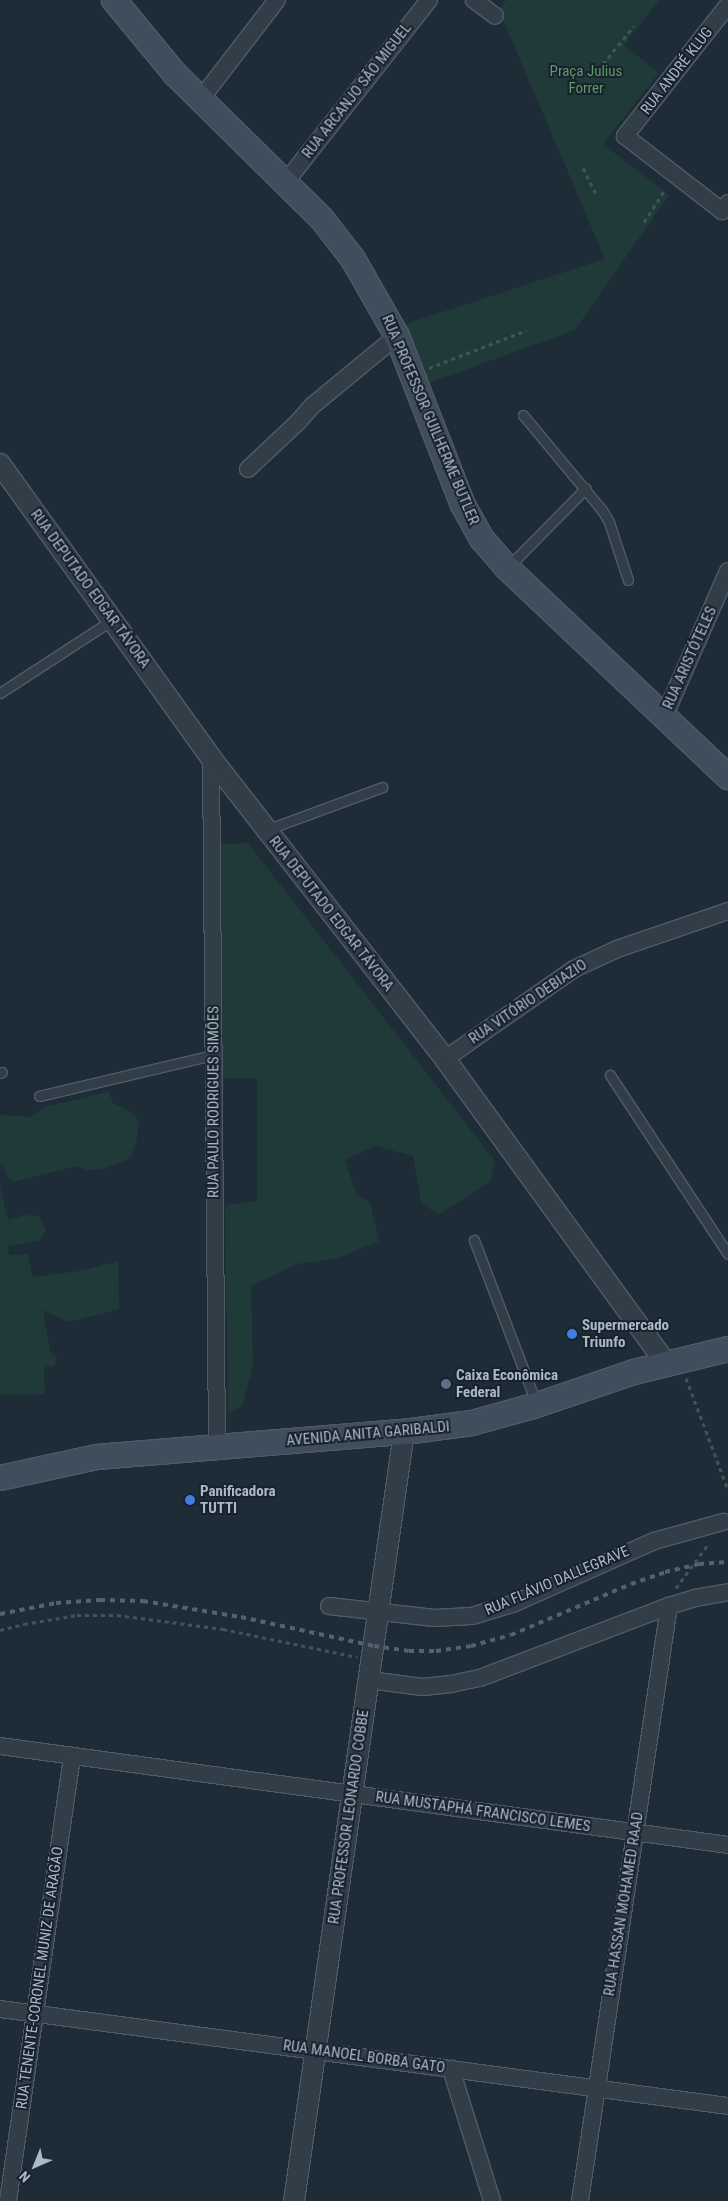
<!DOCTYPE html>
<html>
<head>
<meta charset="utf-8">
<style>
	body { margin:0 }
	#map { position:relative; width:728px; height:2201px; overflow:hidden; background:#1e2c38; font-family:"Roboto Condensed",sans-serif }
	div>[style] { position:absolute }
	.green>* { inset:0; background:#203939 }
	.path>* { height:3px; margin-top:-1.5px; transform-origin:0; background:repeating-linear-gradient(90deg,#3d5656 0 4px,transparent 0 8px) }
	.roads { filter:drop-shadow(1px 0 #4f5b67) drop-shadow(-1px 0 #4f5b67) drop-shadow(0 1px #4f5b67) drop-shadow(0 -1px #4f5b67) }
	.service>* { height:9px; margin:-4.5px; padding:0 4.5px; transform-origin:4.5px; border-radius:4.5px; background:#313e48 }
	.minor>* { height:16px; margin:-8px; padding:0 8px; transform-origin:8px; border-radius:8px; background:#313e48 }
	.tertiary>* { height:20px; margin:-10px; padding:0 10px; transform-origin:10px; border-radius:10px; background:#313e48 }
	.secondary>* { height:24px; margin:-12px; padding:0 12px; transform-origin:12px; border-radius:12px; background:#3f4d5c }
	.rail>* { height:4px; margin-top:-2px; transform-origin:0; background:repeating-linear-gradient(90deg,#536270 0 5px,transparent 0 10px) }
	.dots>* { width:14px; height:14px; translate:-50% -50%; box-sizing:border-box; border:2px solid #17222d; border-radius:50% }
	span { translate:-50% -50%; white-space:nowrap; text-align:center; line-height:1.15; -webkit-text-stroke:4px #17222d; paint-order:stroke }
	.park-label { font-size:15px; color:#619867 }
	.street-label { font-size:15px; color:#abb8c6 }
	.poi-label { font-size:15px; color:#abb8c6; font-weight:700 }
	.left { translate:0 -50%; text-align:left }
	.north { position:absolute; left:10px; top:2141px; width:50px; height:50px; -webkit-text-stroke:4px #17222d; paint-order:stroke; rotate:224deg; font-size:14px; font-weight:700; line-height:20px; text-align:center; color:#abb8c6 }
	.north::after { content:''; display:block; margin:auto; width:18px; height:22px; background:#abb8c6; clip-path:polygon(50% 0,100% 100%,50% 72%,0 100%) }
</style>
</head>
<body>
<div id="map">
	<div class="green">
		<i style="clip-path:polygon(506px 0,659px 0,624px 45px,659px 73px,603px 144px,669px 195px,575px 330px,429px 383px,402px 325px,605px 259px,499px 10px)"></i>
		<i style="clip-path:polygon(248px 843px,495px 1161px,490px 1182px,438px 1215px,421px 1202px,413px 1156px,375px 1146px,345px 1160px,356px 1194px,370px 1203px,379px 1241px,335px 1259px,297px 1264px,251px 1286px,253px 1367px,242px 1406px,228px 1413px,225px 1205px,257px 1201px,257px 1078px,222px 1078px,220px 844px)"></i>
		<i style="clip-path:polygon(109px 1092px,113px 1103px,135px 1114px,139px 1123px,137px 1138px,131px 1158px,103px 1169px,86px 1170px,76px 1166px,14px 1182px,7px 1177px,3px 1165px,0 1165px,0 1115px,30px 1117px,44px 1107px)"></i>
		<i style="clip-path:polygon(0 1186px,8px 1220px,26px 1215px,39px 1216px,46px 1230px,39px 1241px,8px 1246px,9px 1255px,28px 1254px,33px 1277px,79px 1271px,118px 1261px,119px 1309px,69px 1322px,43px 1310px,50px 1351px,57px 1358px,54px 1366px,44px 1367px,45px 1394px,0 1395px)"></i>
	</div>
	<div class="path">
		<i style="left:603px;top:64px;width:49px;rotate:-50.8deg"></i>
		<i style="left:583px;top:168px;width:28px;rotate:63deg"></i>
		<i style="left:644px;top:222px;width:40px;rotate:-57.1deg"></i>
		<i style="left:429px;top:368px;width:105px;rotate:-21.2deg"></i>
		<i style="left:686px;top:1378px;width:120px;rotate:69.4deg"></i>
		<i style="left:676px;top:1588px;width:56px;rotate:-53.7deg"></i>
		<i style="left:0;top:1630px;width:25px;rotate:-14deg"></i>
		<i style="left:24px;top:1624px;width:54px;rotate:-9.6deg"></i>
		<i style="left:77px;top:1615px;width:40px"></i>
		<i style="left:117px;top:1615px;width:107px;rotate:7.5deg"></i>
		<i style="left:223px;top:1629px;width:137px;rotate:11.8deg"></i>
	</div>
	<div class="roads">
		<div class="service">
			<i style="left:523px;top:415px;width:124px;rotate:50.3deg"></i>
			<i style="left:602px;top:510px;width:14px;rotate:60deg"></i>
			<i style="left:609px;top:522px;width:61px;rotate:71.9deg"></i>
			<i style="left:507px;top:568px;width:112px;rotate:-45.4deg"></i>
			<i style="left:0;top:693px;width:134px;rotate:-33.1deg"></i>
			<i style="left:266px;top:830px;width:124px;rotate:-20.3deg"></i>
			<i style="left:0;top:1073px;width:2px;rotate:-27deg"></i>
			<i style="left:610px;top:1075px;width:214px;rotate:56.6deg"></i>
			<i style="left:39px;top:1096px;width:179px;rotate:-13.3deg"></i>
			<i style="left:474px;top:1240px;width:177px;rotate:69.1deg"></i>
		</div>
		<div class="minor">
			<i style="left:474px;top:0;width:26px;rotate:37deg"></i>
			<i style="left:728px;top:5px;width:167px;rotate:128.2deg"></i>
			<i style="left:625px;top:136px;width:123px;rotate:37.7deg"></i>
			<i style="left:722px;top:211px;width:10px;rotate:-53deg"></i>
			<i style="left:200px;top:100px;width:126px;rotate:-52.4deg"></i>
			<i style="left:285px;top:183px;width:233px;rotate:-51.8deg"></i>
			<i style="left:248px;top:469px;width:69px;rotate:-43.2deg"></i>
			<i style="left:298px;top:422px;width:21px;rotate:-49deg"></i>
			<i style="left:312px;top:406px;width:110px;rotate:-39.5deg"></i>
			<i style="left:664px;top:717px;width:159px;rotate:-66.3deg"></i>
			<i style="left:211px;top:758px;width:689px;rotate:89.5deg"></i>
			<i style="left:445px;top:1059px;width:157px;rotate:-34.9deg"></i>
			<i style="left:574px;top:969px;width:47px;rotate:-24.9deg"></i>
			<i style="left:617px;top:949px;width:117px;rotate:-18.9deg"></i>
			<i style="left:329px;top:1606px;width:106px;rotate:6.5deg"></i>
			<i style="left:434px;top:1618px;width:38px;rotate:-3deg"></i>
			<i style="left:472px;top:1616px;width:45px;rotate:-16.8deg"></i>
			<i style="left:515px;top:1603px;width:152px;rotate:-24deg"></i>
			<i style="left:654px;top:1541px;width:72px;rotate:-15.4deg"></i>
			<i style="left:369px;top:1680px;width:54px;rotate:7.4deg"></i>
			<i style="left:423px;top:1687px;width:28px;rotate:-6deg"></i>
			<i style="left:451px;top:1684px;width:30px;rotate:-12deg"></i>
			<i style="left:480px;top:1678px;width:202px;rotate:-20.9deg"></i>
			<i style="left:669px;top:1606px;width:27px;rotate:-17deg"></i>
			<i style="left:695px;top:1598px;width:34px;rotate:-10deg"></i>
			<i style="left:0;top:1746px;width:735px;rotate:7.74deg"></i>
			<i style="left:0;top:2009px;width:734px;rotate:7.59deg"></i>
			<i style="left:451px;top:2069px;width:138px;rotate:72.7deg"></i>
			<i style="left:8px;top:2201px;width:450px;rotate:-81.8deg"></i>
			<i style="left:580px;top:2201px;width:602px;rotate:-81.49deg"></i>
		</div>
		<div class="tertiary">
			<i style="left:0;top:464px;width:362px;rotate:54.3deg"></i>
			<i style="left:211px;top:758px;width:381px;rotate:52.1deg"></i>
			<i style="left:445px;top:1059px;width:376px;rotate:54deg"></i>
			<i style="left:294px;top:2201px;width:777px;rotate:-81.86deg"></i>
		</div>
		<div class="secondary">
			<i style="left:114px;top:0;width:96px;rotate:50.5deg"></i>
			<i style="left:175px;top:74px;width:181px;rotate:44.6deg"></i>
			<i style="left:304px;top:201px;width:25px;rotate:45deg"></i>
			<i style="left:322px;top:219px;width:51px;rotate:52.2deg"></i>
			<i style="left:353px;top:259px;width:89px;rotate:60.3deg"></i>
			<i style="left:397px;top:336px;width:181px;rotate:68.7deg"></i>
			<i style="left:463px;top:505px;width:39px;rotate:61deg"></i>
			<i style="left:482px;top:539px;width:38px;rotate:49deg"></i>
			<i style="left:507px;top:568px;width:304px;rotate:43.4deg"></i>
			<i style="left:0;top:1478px;width:99px;rotate:-12.2deg"></i>
			<i style="left:97px;top:1457px;width:308px;rotate:-4.7deg"></i>
			<i style="left:404px;top:1432px;width:69px;rotate:-7.5deg"></i>
			<i style="left:472px;top:1423px;width:67px;rotate:-15.5deg"></i>
			<i style="left:537px;top:1405px;width:102px;rotate:-18.8deg"></i>
			<i style="left:634px;top:1372px;width:97px;rotate:-13.7deg"></i>
		</div>
	</div>
	<div class="rail">
		<i style="left:0;top:1614px;width:57px;rotate:-11.1deg"></i>
		<i style="left:56px;top:1603px;width:44px;rotate:-3.9deg"></i>
		<i style="left:100px;top:1600px;width:43px;rotate:1.3deg"></i>
		<i style="left:143px;top:1601px;width:99px;rotate:9.3deg"></i>
		<i style="left:241px;top:1617px;width:136px;rotate:12.3deg"></i>
		<i style="left:374px;top:1646px;width:35px;rotate:8deg"></i>
		<i style="left:409px;top:1651px;width:27px"></i>
		<i style="left:436px;top:1651px;width:35px;rotate:-8deg"></i>
		<i style="left:471px;top:1646px;width:41px;rotate:-15.4deg"></i>
		<i style="left:511px;top:1635px;width:130px;rotate:-23deg"></i>
		<i style="left:631px;top:1584px;width:36px;rotate:-19deg"></i>
		<i style="left:665px;top:1572px;width:35px;rotate:-13deg"></i>
		<i style="left:699px;top:1564px;width:29px;rotate:-4deg"></i>
	</div>
	<div class="dots">
		<i style="left:572px;top:1334px;background:#3f7fe0"></i>
		<i style="left:446px;top:1384px;background:#5c6f8a"></i>
		<i style="left:190px;top:1500px;background:#3f7fe0"></i>
	</div>
	<div class="park-label">
		<span style="left:586px;top:80px">Praça Julius<br>Forrer</span>
	</div>
	<div class="street-label">
		<span style="left:677px;top:71px;rotate:-52deg">RUA ANDRÉ KLUG</span>
		<span style="left:357px;top:91px;rotate:-52deg">RUA ARCANJO SÃO MIGUEL</span>
		<span style="left:430px;top:420px;rotate:67deg">RUA PROFESSOR GUILHERME BUTLER</span>
		<span style="left:90px;top:589px;rotate:54deg">RUA DEPUTADO EDGAR TÁVORA</span>
		<span style="left:690px;top:658px;rotate:-66deg">RUA ARISTÓTELES</span>
		<span style="left:331px;top:914px;rotate:52deg">RUA DEPUTADO EDGAR TÁVORA</span>
		<span style="left:528px;top:1002px;rotate:-34deg">RUA VITÓRIO DEBIAZIO</span>
		<span style="left:214px;top:1102px;rotate:-90deg">RUA PAULO RODRIGUES SIMÕES</span>
		<span style="left:368px;top:1434px;rotate:-5deg">AVENIDA ANITA GARIBALDI</span>
		<span style="left:557px;top:1581px;rotate:-23deg">RUA FLÁVIO DALLEGRAVE</span>
		<span style="left:483px;top:1812px;rotate:8deg">RUA MUSTAPHÁ FRANCISCO LEMES</span>
		<span style="left:349px;top:1817px;rotate:-82deg">RUA PROFESSOR LEONARDO COBBE</span>
		<span style="left:624px;top:1904px;rotate:-81deg">RUA HASSAN MOHAMED RAAD</span>
		<span style="left:40px;top:1978px;rotate:-82deg">RUA TENENTE-CORONEL MUNIZ DE ARAGÃO</span>
		<span style="left:364px;top:2057px;rotate:8deg">RUA MANOEL BORBA GATO</span>
	</div>
	<div class="poi-label">
		<span class="left" style="left:582px;top:1334px">Supermercado<br>Triunfo</span>
		<span class="left" style="left:456px;top:1384px">Caixa Econômica<br>Federal</span>
		<span class="left" style="left:200px;top:1500px">Panificadora<br>TUTTI</span>
	</div>
	<div class="north">N</div>
</div>
</body>
</html>
